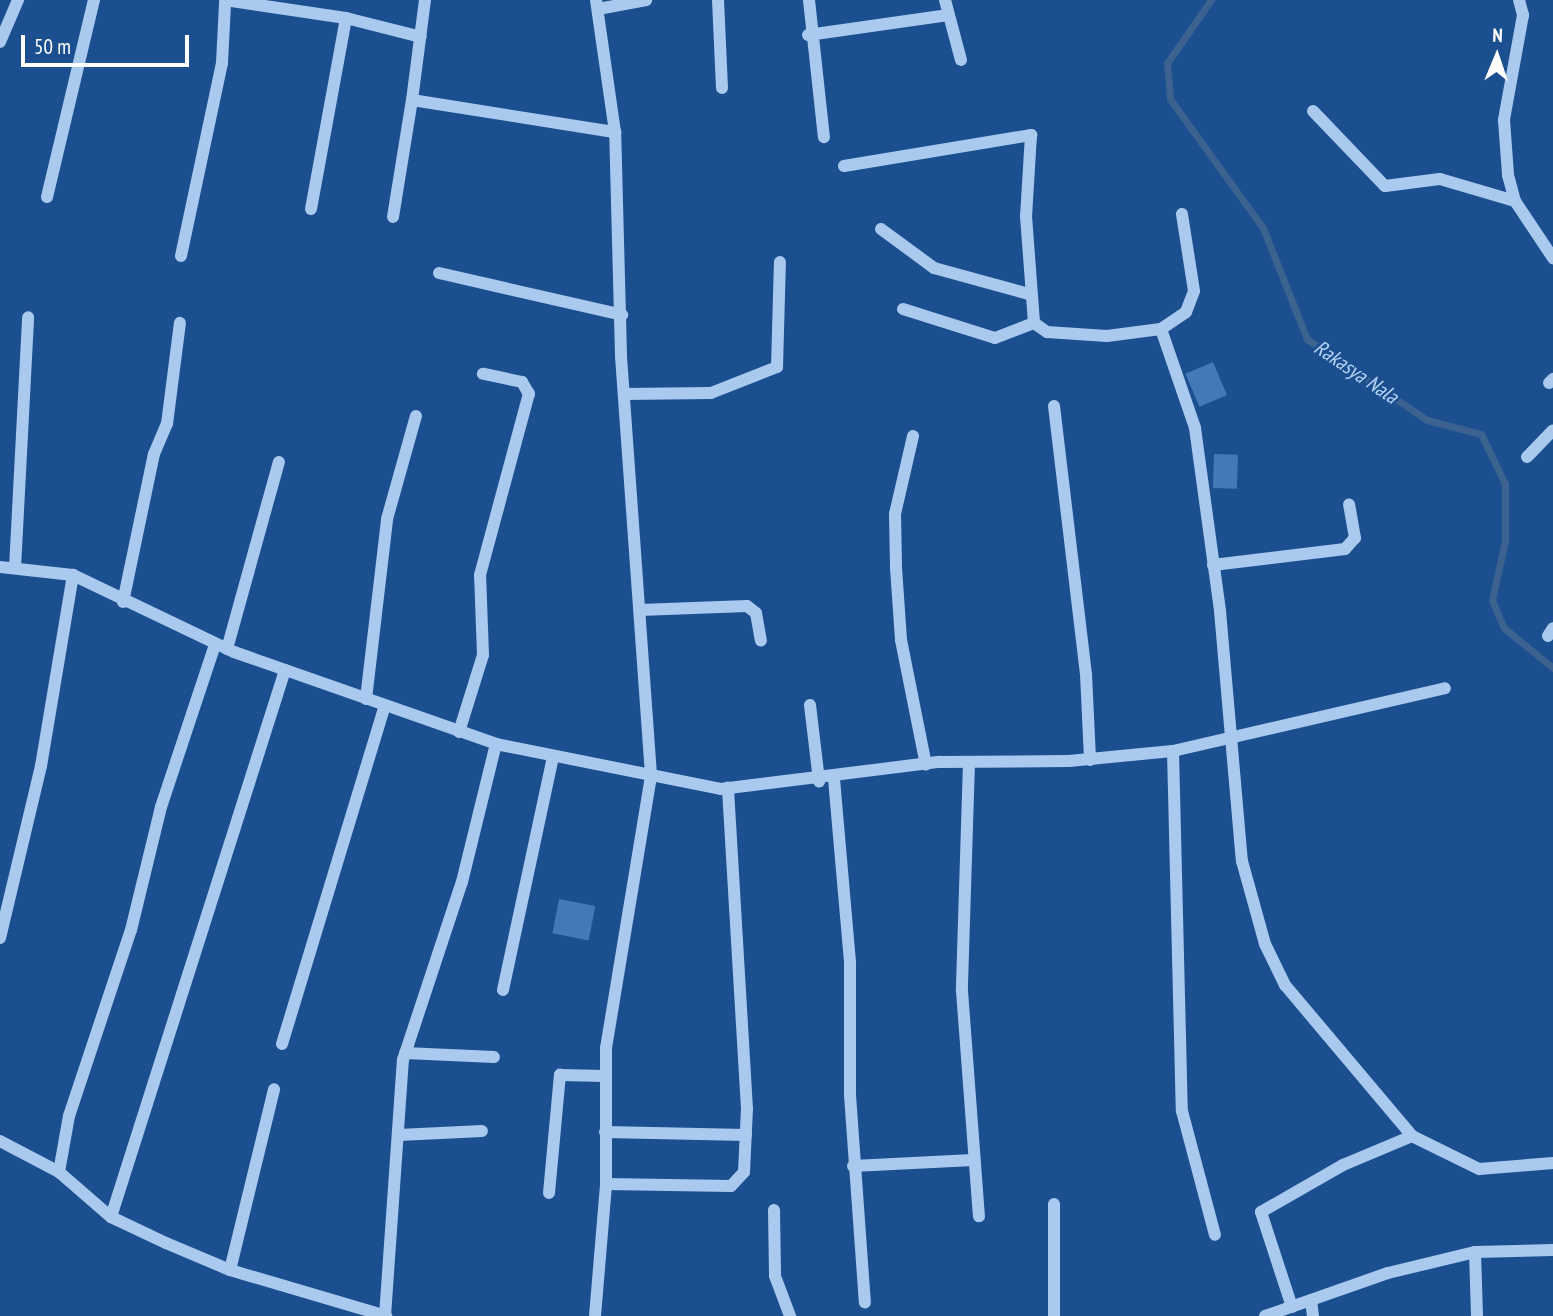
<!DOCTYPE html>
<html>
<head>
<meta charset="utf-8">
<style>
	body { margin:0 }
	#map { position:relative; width:1553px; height:1316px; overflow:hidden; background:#1b4f8f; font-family:"PT Sans Narrow",sans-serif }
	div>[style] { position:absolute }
	.stream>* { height:7px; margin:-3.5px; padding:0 3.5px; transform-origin:3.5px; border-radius:3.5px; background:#3c6290 }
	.building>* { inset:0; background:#4478b7; transform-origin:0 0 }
	.minor>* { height:12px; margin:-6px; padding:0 6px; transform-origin:6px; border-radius:6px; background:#a9c9ee }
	span { translate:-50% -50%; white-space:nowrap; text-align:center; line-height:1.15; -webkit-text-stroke:5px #1b4f8f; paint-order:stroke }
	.water-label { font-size:21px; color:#b5d3f5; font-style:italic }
	.north { position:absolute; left:1462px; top:21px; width:70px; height:70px; -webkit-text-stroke:5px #1b4f8f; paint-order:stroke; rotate:2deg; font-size:19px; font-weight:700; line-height:28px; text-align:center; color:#fff }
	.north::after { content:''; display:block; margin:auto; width:24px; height:32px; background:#fff; clip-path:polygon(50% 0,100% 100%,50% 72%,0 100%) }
	.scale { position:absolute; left:21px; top:35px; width:168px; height:32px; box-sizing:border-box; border:4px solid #fff; border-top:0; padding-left:9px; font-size:21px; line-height:24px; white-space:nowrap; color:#fff; -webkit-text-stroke:5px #1b4f8f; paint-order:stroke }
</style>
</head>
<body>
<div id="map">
	<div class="stream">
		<i style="left:1211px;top:0;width:77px;rotate:124.9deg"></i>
		<i style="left:1167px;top:63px;width:36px;rotate:85deg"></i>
		<i style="left:1170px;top:99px;width:159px;rotate:54.2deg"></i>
		<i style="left:1263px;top:228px;width:119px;rotate:68.4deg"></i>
		<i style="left:1307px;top:339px;width:145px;rotate:34deg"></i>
		<i style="left:1427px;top:420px;width:56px;rotate:14.5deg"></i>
		<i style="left:1481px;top:434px;width:55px;rotate:64.4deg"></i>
		<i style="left:1505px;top:484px;width:57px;rotate:90deg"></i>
		<i style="left:1505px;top:541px;width:60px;rotate:102.4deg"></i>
		<i style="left:1492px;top:600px;width:30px;rotate:67deg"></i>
		<i style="left:1504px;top:628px;width:63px;rotate:39.2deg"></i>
	</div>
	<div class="building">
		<i style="left:1213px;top:362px;width:36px;height:30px;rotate:67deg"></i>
		<i style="left:1214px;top:454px;width:24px;height:34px;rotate:2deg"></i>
		<i style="left:559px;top:899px;width:37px;height:35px;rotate:11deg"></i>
	</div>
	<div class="minor">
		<i style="left:225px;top:0;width:122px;rotate:8.5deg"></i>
		<i style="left:346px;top:18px;width:77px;rotate:14.2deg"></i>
		<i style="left:425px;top:0;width:101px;rotate:97.4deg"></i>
		<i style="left:412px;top:100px;width:206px;rotate:9deg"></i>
		<i style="left:718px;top:0;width:88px;rotate:87.4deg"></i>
		<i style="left:809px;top:0;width:138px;rotate:83.8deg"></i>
		<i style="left:945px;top:0;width:62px;rotate:75.1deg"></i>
		<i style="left:1519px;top:0;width:16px;rotate:75deg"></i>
		<i style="left:1523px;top:15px;width:107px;rotate:100.3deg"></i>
		<i style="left:1504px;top:120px;width:55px;rotate:85.8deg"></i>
		<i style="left:1508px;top:175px;width:27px;rotate:75deg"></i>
		<i style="left:1515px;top:201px;width:69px;rotate:56.3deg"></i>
		<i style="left:598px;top:9px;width:49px;rotate:-10.6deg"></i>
		<i style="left:808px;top:35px;width:142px;rotate:-8.1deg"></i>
		<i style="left:0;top:42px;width:46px;rotate:-66.8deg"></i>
		<i style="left:1313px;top:111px;width:104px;rotate:46.2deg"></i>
		<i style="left:1385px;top:186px;width:55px;rotate:-7.3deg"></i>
		<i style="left:1440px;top:179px;width:78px;rotate:16.3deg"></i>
		<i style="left:844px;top:166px;width:190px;rotate:-9.4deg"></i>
		<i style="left:1031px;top:135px;width:81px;rotate:93.5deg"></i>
		<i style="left:1026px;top:216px;width:107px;rotate:85.7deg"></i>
		<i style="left:1034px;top:323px;width:16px;rotate:35deg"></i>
		<i style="left:1047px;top:332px;width:60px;rotate:3.8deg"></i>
		<i style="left:1107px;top:336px;width:54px;rotate:-7.4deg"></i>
		<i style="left:1161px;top:329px;width:105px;rotate:71deg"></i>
		<i style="left:1195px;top:428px;width:185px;rotate:82.2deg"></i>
		<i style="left:1220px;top:611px;width:251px;rotate:85deg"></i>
		<i style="left:1242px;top:861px;width:86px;rotate:74.5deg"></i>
		<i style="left:1265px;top:944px;width:46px;rotate:64deg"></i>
		<i style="left:1285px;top:985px;width:197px;rotate:49.9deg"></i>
		<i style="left:1412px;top:1136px;width:75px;rotate:26.2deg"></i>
		<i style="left:1479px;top:1169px;width:74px;rotate:-4.6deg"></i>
		<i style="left:47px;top:197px;width:203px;rotate:-76.6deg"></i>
		<i style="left:311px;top:209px;width:194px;rotate:-79.6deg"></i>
		<i style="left:393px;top:217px;width:119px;rotate:-80.8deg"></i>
		<i style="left:881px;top:229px;width:66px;rotate:36.3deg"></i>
		<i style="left:934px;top:268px;width:98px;rotate:15.3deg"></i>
		<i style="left:181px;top:256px;width:197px;rotate:-78deg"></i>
		<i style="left:222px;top:63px;width:60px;rotate:-87.1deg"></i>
		<i style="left:439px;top:273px;width:188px;rotate:12.9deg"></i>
		<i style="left:903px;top:309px;width:96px;rotate:17.5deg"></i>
		<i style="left:995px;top:338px;width:42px;rotate:-21deg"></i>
		<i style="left:1161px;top:329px;width:30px;rotate:-34deg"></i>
		<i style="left:1186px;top:312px;width:22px;rotate:-69deg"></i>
		<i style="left:1194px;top:291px;width:78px;rotate:-98.9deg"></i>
		<i style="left:1549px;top:383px;width:6px;rotate:-45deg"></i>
		<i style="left:625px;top:394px;width:86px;rotate:-0.7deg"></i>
		<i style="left:711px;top:393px;width:71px;rotate:-21.5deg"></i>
		<i style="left:777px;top:367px;width:105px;rotate:-88.4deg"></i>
		<i style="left:1054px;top:406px;width:270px;rotate:83.2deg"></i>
		<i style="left:1086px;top:674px;width:86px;rotate:87.3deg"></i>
		<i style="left:913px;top:436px;width:80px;rotate:103deg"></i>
		<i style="left:895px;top:514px;width:54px;rotate:88.9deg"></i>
		<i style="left:896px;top:568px;width:72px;rotate:86deg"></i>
		<i style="left:901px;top:640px;width:127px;rotate:78.7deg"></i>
		<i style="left:1527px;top:457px;width:37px;rotate:-46deg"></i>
		<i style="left:1213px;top:565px;width:133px;rotate:-6.9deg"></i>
		<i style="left:1345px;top:549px;width:15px;rotate:-48deg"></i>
		<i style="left:1355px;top:538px;width:34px;rotate:-100deg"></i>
		<i style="left:0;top:567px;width:73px;rotate:6.3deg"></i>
		<i style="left:73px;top:575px;width:178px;rotate:25.6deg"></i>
		<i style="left:234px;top:652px;width:278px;rotate:19.3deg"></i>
		<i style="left:496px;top:744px;width:229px;rotate:11.3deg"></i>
		<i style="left:721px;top:789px;width:220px;rotate:-7.1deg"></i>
		<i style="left:939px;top:762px;width:130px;rotate:-0.4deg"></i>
		<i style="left:1069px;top:761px;width:104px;rotate:-5.5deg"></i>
		<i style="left:1173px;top:751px;width:279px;rotate:-13deg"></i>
		<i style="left:15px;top:568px;width:251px;rotate:-87deg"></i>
		<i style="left:123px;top:602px;width:151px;rotate:-78.2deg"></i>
		<i style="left:154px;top:454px;width:33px;rotate:-67deg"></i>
		<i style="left:167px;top:424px;width:102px;rotate:-82.7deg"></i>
		<i style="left:640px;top:610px;width:107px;rotate:-2.1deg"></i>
		<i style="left:747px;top:606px;width:11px;rotate:38deg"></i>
		<i style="left:756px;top:613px;width:28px;rotate:80deg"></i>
		<i style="left:1548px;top:636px;width:9px;rotate:-58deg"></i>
		<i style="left:227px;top:649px;width:194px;rotate:-74.5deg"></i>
		<i style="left:366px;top:699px;width:181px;rotate:-83.3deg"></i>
		<i style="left:387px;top:519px;width:107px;rotate:-74.3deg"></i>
		<i style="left:810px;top:705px;width:77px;rotate:83.2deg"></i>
		<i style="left:459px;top:732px;width:81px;rotate:-72.7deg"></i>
		<i style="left:483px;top:655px;width:80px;rotate:-92.1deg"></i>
		<i style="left:480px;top:575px;width:188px;rotate:-74.9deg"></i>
		<i style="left:529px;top:394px;width:14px;rotate:-120deg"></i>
		<i style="left:522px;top:382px;width:40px;rotate:-168deg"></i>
		<i style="left:1173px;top:751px;width:360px;rotate:88.6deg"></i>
		<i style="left:1182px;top:1111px;width:128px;rotate:75.1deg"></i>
		<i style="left:969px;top:762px;width:229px;rotate:91.8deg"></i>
		<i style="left:962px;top:991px;width:226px;rotate:85.7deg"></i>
		<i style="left:834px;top:779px;width:185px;rotate:85deg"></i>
		<i style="left:850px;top:963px;width:132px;rotate:90deg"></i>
		<i style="left:850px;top:1095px;width:208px;rotate:85.9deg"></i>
		<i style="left:0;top:938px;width:177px;rotate:-76.6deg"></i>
		<i style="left:41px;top:766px;width:194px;rotate:-80.5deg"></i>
		<i style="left:503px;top:990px;width:239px;rotate:-77.9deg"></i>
		<i style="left:282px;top:1044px;width:353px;rotate:-73.1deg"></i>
		<i style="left:405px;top:1053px;width:89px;rotate:2.6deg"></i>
		<i style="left:605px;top:1132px;width:141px;rotate:1.2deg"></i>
		<i style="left:399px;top:1135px;width:83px;rotate:-2.8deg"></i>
		<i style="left:0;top:1141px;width:67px;rotate:27.7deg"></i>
		<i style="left:59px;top:1172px;width:69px;rotate:40.9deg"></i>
		<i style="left:111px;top:1217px;width:61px;rotate:25.3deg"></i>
		<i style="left:166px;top:1243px;width:69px;rotate:22.9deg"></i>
		<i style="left:230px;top:1270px;width:163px;rotate:16.4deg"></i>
		<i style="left:853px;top:1166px;width:120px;rotate:-2.9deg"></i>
		<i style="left:59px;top:1172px;width:57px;rotate:-79.9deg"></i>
		<i style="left:69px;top:1116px;width:196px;rotate:-71.6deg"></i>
		<i style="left:131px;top:930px;width:127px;rotate:-76.3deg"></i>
		<i style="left:161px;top:807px;width:171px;rotate:-71.6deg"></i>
		<i style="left:606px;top:1184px;width:125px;rotate:0.9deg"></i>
		<i style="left:731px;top:1186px;width:19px;rotate:-47deg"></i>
		<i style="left:744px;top:1172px;width:63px;rotate:-87.3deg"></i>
		<i style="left:747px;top:1109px;width:322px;rotate:-93.4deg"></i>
		<i style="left:549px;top:1193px;width:119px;rotate:-84.7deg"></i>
		<i style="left:560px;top:1075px;width:45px;rotate:1.3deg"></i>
		<i style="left:1054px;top:1204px;width:112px;rotate:90deg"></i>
		<i style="left:774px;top:1210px;width:66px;rotate:89.1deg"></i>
		<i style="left:775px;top:1276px;width:43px;rotate:69.4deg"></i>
		<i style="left:111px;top:1217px;width:574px;rotate:-72.35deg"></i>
		<i style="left:1475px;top:1252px;width:64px;rotate:88.2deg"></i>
		<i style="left:230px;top:1270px;width:186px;rotate:-76.3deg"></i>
		<i style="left:1311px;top:1300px;width:16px;rotate:83deg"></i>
		<i style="left:1292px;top:1307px;width:100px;rotate:-108.1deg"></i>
		<i style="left:1261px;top:1212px;width:95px;rotate:-29.8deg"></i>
		<i style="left:1343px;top:1165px;width:75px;rotate:-22.8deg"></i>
		<i style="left:385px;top:1316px;width:257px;rotate:-86deg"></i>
		<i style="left:403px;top:1060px;width:188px;rotate:-71.7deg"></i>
		<i style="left:462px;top:882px;width:142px;rotate:-76.2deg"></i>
		<i style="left:595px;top:1316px;width:132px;rotate:-85.2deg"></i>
		<i style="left:606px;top:1184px;width:136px;rotate:-90deg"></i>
		<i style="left:606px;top:1048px;width:277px;rotate:-80.6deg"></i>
		<i style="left:651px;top:775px;width:421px;rotate:-94.1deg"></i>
		<i style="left:621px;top:355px;width:223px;rotate:-91.5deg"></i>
		<i style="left:615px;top:132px;width:133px;rotate:-98.2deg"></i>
		<i style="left:1265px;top:1316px;width:130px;rotate:-19.3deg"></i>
		<i style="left:1388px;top:1273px;width:89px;rotate:-13.6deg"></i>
		<i style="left:1475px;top:1252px;width:78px;rotate:-1.5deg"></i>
	</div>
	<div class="water-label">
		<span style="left:1356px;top:372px;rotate:34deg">Rakasya Nala</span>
	</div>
	<div class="north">N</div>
	<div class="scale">50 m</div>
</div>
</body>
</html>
